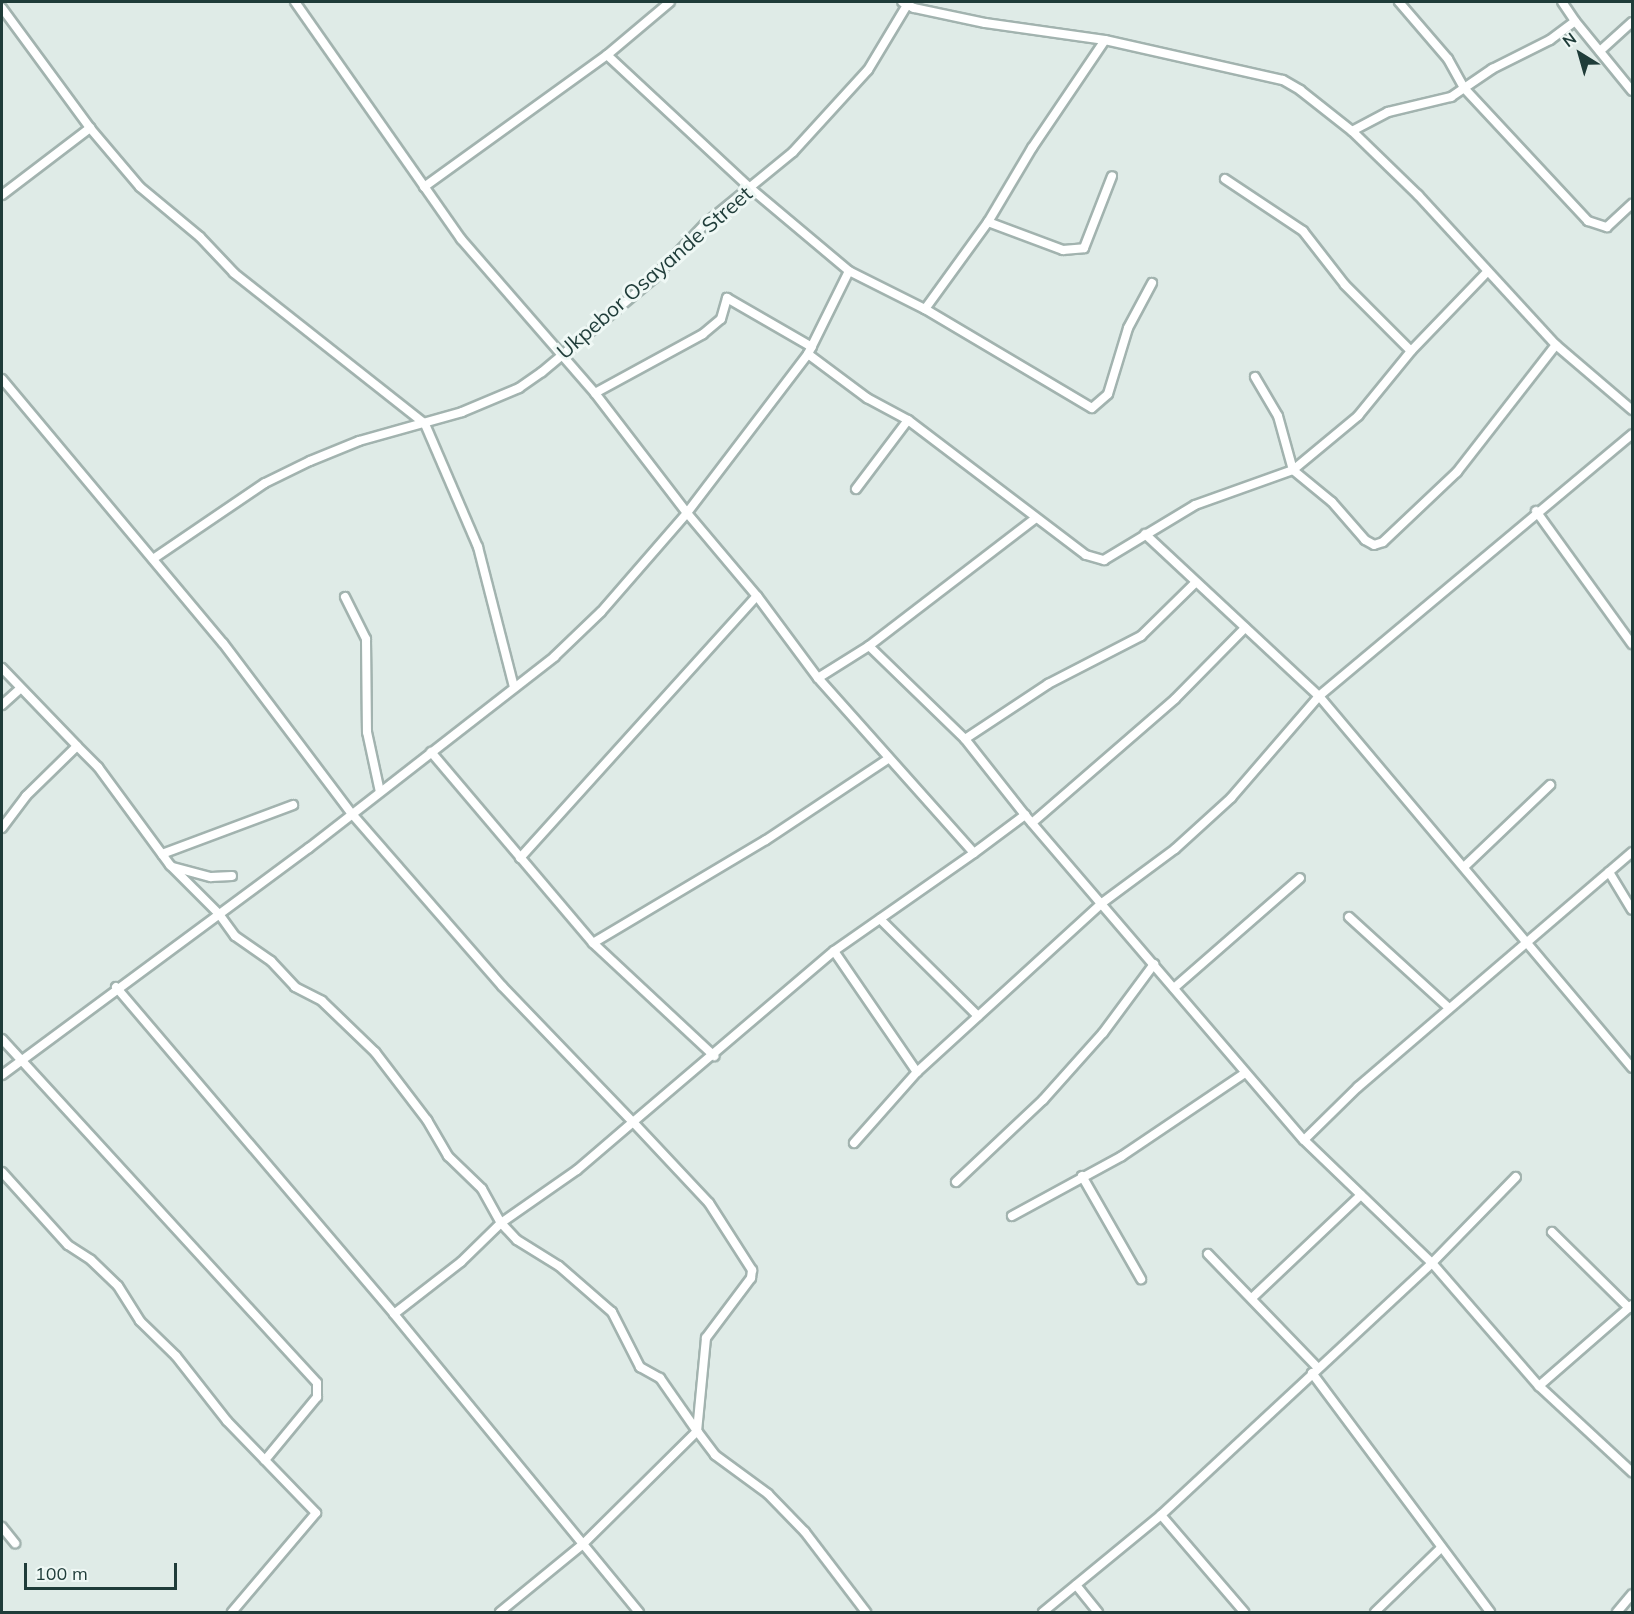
<!DOCTYPE html>
<html>
<head>
<meta charset="utf-8">
<style>
	body { margin:0 }
	#map { position:relative; width:1634px; height:1614px; overflow:hidden; background:#dfebe7; font-family:Mulish,sans-serif }
	div>[style] { position:absolute }
	.roads { filter:drop-shadow(2px 0 #a2b3af) drop-shadow(-2px 0 #a2b3af) drop-shadow(0 2px #a2b3af) drop-shadow(0 -2px #a2b3af) }
	.street>* { height:8px; margin:-4px; padding:0 4px; transform-origin:4px; border-radius:4px; background:#fff }
	span { translate:-50% -50%; white-space:nowrap; text-align:center; line-height:1.15; -webkit-text-stroke:6px #eff8f5; paint-order:stroke }
	.street-label { font-size:21px; color:#1f3c39 }
	.frame { position:absolute; inset:0; border:3px solid #1f3c39; pointer-events:none }
	.north { position:absolute; left:1550px; top:24px; width:60px; height:60px; -webkit-text-stroke:4px #eff8f5; paint-order:stroke; rotate:323deg; font-size:16px; font-weight:700; line-height:24px; text-align:center; color:#1f3c39 }
	.north::after { content:''; display:block; margin:auto; width:21px; height:27px; background:#1f3c39; clip-path:polygon(50% 0,100% 100%,50% 72%,0 100%) }
	.scale { position:absolute; left:24px; top:1563px; width:153px; height:27px; box-sizing:border-box; border:3px solid #1f3c39; border-top:0; padding-left:8px; font-size:18px; line-height:21px; white-space:nowrap; color:#1f3c39; -webkit-text-stroke:4px #eff8f5; paint-order:stroke }
</style>
</head>
<body>
<div id="map">
	<div class="roads">
		<div class="street">
			<i style="left:1399px;top:2px;width:75px;rotate:49.3deg"></i>
			<i style="left:1448px;top:59px;width:33px;rotate:61deg"></i>
			<i style="left:1464px;top:88px;width:182px;rotate:47deg"></i>
			<i style="left:1588px;top:221px;width:20px;rotate:18deg"></i>
			<i style="left:1607px;top:227px;width:34px;rotate:-43deg"></i>
			<i style="left:2px;top:8px;width:149px;rotate:53.7deg"></i>
			<i style="left:1575px;top:21px;width:90px;rotate:50.8deg"></i>
			<i style="left:1105px;top:40px;width:182px;rotate:12.7deg"></i>
			<i style="left:1283px;top:80px;width:20px;rotate:30deg"></i>
			<i style="left:1300px;top:90px;width:66px;rotate:38.3deg"></i>
			<i style="left:1352px;top:131px;width:41px;rotate:-27.8deg"></i>
			<i style="left:1388px;top:112px;width:65px;rotate:-13.4deg"></i>
			<i style="left:1451px;top:97px;width:50px;rotate:-34.3deg"></i>
			<i style="left:1492px;top:69px;width:65px;rotate:-26.6deg"></i>
			<i style="left:1550px;top:40px;width:31px;rotate:-37deg"></i>
			<i style="left:1575px;top:21px;width:23px;rotate:-124deg"></i>
			<i style="left:1600px;top:51px;width:43px;rotate:-42.2deg"></i>
			<i style="left:607px;top:55px;width:194px;rotate:42.9deg"></i>
			<i style="left:749px;top:187px;width:131px;rotate:40deg"></i>
			<i style="left:849px;top:271px;width:85px;rotate:26.6deg"></i>
			<i style="left:925px;top:309px;width:107px;rotate:-54.1deg"></i>
			<i style="left:988px;top:222px;width:86px;rotate:-59.3deg"></i>
			<i style="left:1032px;top:148px;width:130px;rotate:-55.9deg"></i>
			<i style="left:1105px;top:40px;width:121px;rotate:-171.9deg"></i>
			<i style="left:985px;top:23px;width:73px;rotate:-168.1deg"></i>
			<i style="left:914px;top:8px;width:13px;rotate:-153deg"></i>
			<i style="left:1352px;top:131px;width:92px;rotate:44.1deg"></i>
			<i style="left:1418px;top:195px;width:204px;rotate:47.4deg"></i>
			<i style="left:1556px;top:345px;width:100px;rotate:40.5deg"></i>
			<i style="left:1225px;top:179px;width:94px;rotate:33.7deg"></i>
			<i style="left:1303px;top:231px;width:68px;rotate:52.1deg"></i>
			<i style="left:1345px;top:285px;width:93px;rotate:45deg"></i>
			<i style="left:424px;top:187px;width:226px;rotate:-35.8deg"></i>
			<i style="left:607px;top:55px;width:82px;rotate:-40.1deg"></i>
			<i style="left:2px;top:195px;width:111px;rotate:-37.3deg"></i>
			<i style="left:90px;top:128px;width:77px;rotate:49.7deg"></i>
			<i style="left:140px;top:187px;width:78px;rotate:39.8deg"></i>
			<i style="left:200px;top:237px;width:50px;rotate:46.6deg"></i>
			<i style="left:234px;top:273px;width:243px;rotate:38.3deg"></i>
			<i style="left:425px;top:424px;width:134px;rotate:66.7deg"></i>
			<i style="left:478px;top:547px;width:145px;rotate:75.6deg"></i>
			<i style="left:988px;top:222px;width:80px;rotate:20.5deg"></i>
			<i style="left:1063px;top:250px;width:21px;rotate:-5deg"></i>
			<i style="left:1084px;top:248px;width:77px;rotate:-68.7deg"></i>
			<i style="left:849px;top:271px;width:93px;rotate:116.3deg"></i>
			<i style="left:808px;top:354px;width:200px;rotate:127.3deg"></i>
			<i style="left:687px;top:513px;width:109px;rotate:49.9deg"></i>
			<i style="left:757px;top:596px;width:102px;rotate:53.4deg"></i>
			<i style="left:818px;top:678px;width:234px;rotate:48.3deg"></i>
			<i style="left:974px;top:853px;width:64px;rotate:-36.7deg"></i>
			<i style="left:925px;top:309px;width:194px;rotate:30.7deg"></i>
			<i style="left:1092px;top:408px;width:21px;rotate:-41deg"></i>
			<i style="left:1108px;top:394px;width:69px;rotate:-73.1deg"></i>
			<i style="left:1128px;top:328px;width:51px;rotate:-61.9deg"></i>
			<i style="left:808px;top:354px;width:74px;rotate:36.7deg"></i>
			<i style="left:867px;top:398px;width:47px;rotate:28.2deg"></i>
			<i style="left:908px;top:420px;width:223px;rotate:37.2deg"></i>
			<i style="left:1086px;top:555px;width:19px;rotate:16deg"></i>
			<i style="left:1104px;top:560px;width:106px;rotate:-31.1deg"></i>
			<i style="left:1195px;top:505px;width:104px;rotate:-19.7deg"></i>
			<i style="left:1293px;top:470px;width:85px;rotate:-39.7deg"></i>
			<i style="left:1358px;top:416px;width:84px;rotate:-50.8deg"></i>
			<i style="left:1411px;top:351px;width:108px;rotate:-46.1deg"></i>
			<i style="left:1255px;top:377px;width:45px;rotate:59.5deg"></i>
			<i style="left:1278px;top:416px;width:56px;rotate:74.5deg"></i>
			<i style="left:1293px;top:470px;width:50px;rotate:39.4deg"></i>
			<i style="left:1332px;top:502px;width:50px;rotate:49deg"></i>
			<i style="left:1365px;top:540px;width:10px;rotate:29deg"></i>
			<i style="left:1374px;top:545px;width:9px;rotate:-18deg"></i>
			<i style="left:1383px;top:542px;width:102px;rotate:-43.4deg"></i>
			<i style="left:1457px;top:472px;width:161px;rotate:-52.1deg"></i>
			<i style="left:2px;top:379px;width:344px;rotate:50.1deg"></i>
			<i style="left:223px;top:643px;width:214px;rotate:53deg"></i>
			<i style="left:352px;top:814px;width:228px;rotate:48.9deg"></i>
			<i style="left:502px;top:986px;width:189px;rotate:46.1deg"></i>
			<i style="left:633px;top:1122px;width:264px;rotate:-40.4deg"></i>
			<i style="left:834px;top:951px;width:171px;rotate:-35deg"></i>
			<i style="left:595px;top:393px;width:123px;rotate:-28.6deg"></i>
			<i style="left:703px;top:334px;width:23px;rotate:-40deg"></i>
			<i style="left:721px;top:319px;width:22px;rotate:-74deg"></i>
			<i style="left:727px;top:298px;width:98px;rotate:30deg"></i>
			<i style="left:856px;top:489px;width:86px;rotate:-53deg"></i>
			<i style="left:1536px;top:511px;width:164px;rotate:54.2deg"></i>
			<i style="left:1145px;top:534px;width:238px;rotate:43deg"></i>
			<i style="left:1319px;top:696px;width:486px;rotate:49.9deg"></i>
			<i style="left:153px;top:559px;width:135px;rotate:-34.2deg"></i>
			<i style="left:265px;top:483px;width:50px;rotate:-26.1deg"></i>
			<i style="left:310px;top:461px;width:53px;rotate:-22.2deg"></i>
			<i style="left:359px;top:441px;width:107px;rotate:-15.7deg"></i>
			<i style="left:462px;top:412px;width:62px;rotate:-22.8deg"></i>
			<i style="left:519px;top:388px;width:28px;rotate:-35deg"></i>
			<i style="left:542px;top:372px;width:145px;rotate:-40deg"></i>
			<i style="left:653px;top:279px;width:76px;rotate:-46.6deg"></i>
			<i style="left:705px;top:224px;width:114px;rotate:-39.3deg"></i>
			<i style="left:793px;top:152px;width:111px;rotate:-47.6deg"></i>
			<i style="left:868px;top:70px;width:76px;rotate:-59deg"></i>
			<i style="left:345px;top:597px;width:47px;rotate:63.4deg"></i>
			<i style="left:366px;top:639px;width:93px;rotate:89.4deg"></i>
			<i style="left:367px;top:732px;width:61px;rotate:77.8deg"></i>
			<i style="left:869px;top:646px;width:134px;rotate:44.1deg"></i>
			<i style="left:965px;top:739px;width:97px;rotate:51.7deg"></i>
			<i style="left:1025px;top:815px;width:428px;rotate:49.4deg"></i>
			<i style="left:1304px;top:1140px;width:178px;rotate:43.9deg"></i>
			<i style="left:1432px;top:1263px;width:120px;rotate:-45.7deg"></i>
			<i style="left:2px;top:668px;width:108px;rotate:46.1deg"></i>
			<i style="left:818px;top:678px;width:60px;rotate:-32.1deg"></i>
			<i style="left:869px;top:646px;width:210px;rotate:-37.5deg"></i>
			<i style="left:2px;top:705px;width:25px;rotate:-42deg"></i>
			<i style="left:965px;top:739px;width:100px;rotate:-33.5deg"></i>
			<i style="left:1048px;top:684px;width:105px;rotate:-27.3deg"></i>
			<i style="left:1141px;top:636px;width:77px;rotate:-44.5deg"></i>
			<i style="left:431px;top:752px;width:250px;rotate:49.7deg"></i>
			<i style="left:593px;top:943px;width:166px;rotate:43deg"></i>
			<i style="left:1032px;top:823px;width:189px;rotate:-40.9deg"></i>
			<i style="left:1175px;top:699px;width:100px;rotate:-45.4deg"></i>
			<i style="left:2px;top:828px;width:40px;rotate:-53deg"></i>
			<i style="left:26px;top:796px;width:71px;rotate:-44.4deg"></i>
			<i style="left:77px;top:746px;width:30px;rotate:45deg"></i>
			<i style="left:98px;top:767px;width:122px;rotate:53.7deg"></i>
			<i style="left:170px;top:865px;width:69px;rotate:45deg"></i>
			<i style="left:219px;top:914px;width:27px;rotate:54deg"></i>
			<i style="left:235px;top:936px;width:44px;rotate:34.8deg"></i>
			<i style="left:271px;top:961px;width:35px;rotate:47deg"></i>
			<i style="left:295px;top:987px;width:30px;rotate:27deg"></i>
			<i style="left:322px;top:1001px;width:74px;rotate:43.9deg"></i>
			<i style="left:375px;top:1052px;width:86px;rotate:52.6deg"></i>
			<i style="left:427px;top:1120px;width:42px;rotate:59.7deg"></i>
			<i style="left:448px;top:1156px;width:47px;rotate:44.1deg"></i>
			<i style="left:482px;top:1189px;width:39px;rotate:61deg"></i>
			<i style="left:501px;top:1223px;width:23px;rotate:47deg"></i>
			<i style="left:517px;top:1240px;width:49px;rotate:31.8deg"></i>
			<i style="left:559px;top:1266px;width:70px;rotate:41deg"></i>
			<i style="left:612px;top:1312px;width:62px;rotate:63deg"></i>
			<i style="left:640px;top:1367px;width:23px;rotate:29deg"></i>
			<i style="left:660px;top:1378px;width:65px;rotate:55.1deg"></i>
			<i style="left:162px;top:854px;width:140px;rotate:-20.5deg"></i>
			<i style="left:520px;top:858px;width:353px;rotate:-47.9deg"></i>
			<i style="left:173px;top:867px;width:39px;rotate:15deg"></i>
			<i style="left:211px;top:877px;width:21px;rotate:-3deg"></i>
			<i style="left:1464px;top:867px;width:119px;rotate:-43.6deg"></i>
			<i style="left:1609px;top:872px;width:44px;rotate:58.8deg"></i>
			<i style="left:1349px;top:917px;width:135px;rotate:42.3deg"></i>
			<i style="left:880px;top:919px;width:138px;rotate:44.7deg"></i>
			<i style="left:593px;top:943px;width:201px;rotate:-30.8deg"></i>
			<i style="left:766px;top:840px;width:146px;rotate:-33.6deg"></i>
			<i style="left:834px;top:951px;width:147px;rotate:55.6deg"></i>
			<i style="left:116px;top:987px;width:429px;rotate:49.6deg"></i>
			<i style="left:394px;top:1314px;width:386px;rotate:50.6deg"></i>
			<i style="left:1174px;top:988px;width:167px;rotate:-41.1deg"></i>
			<i style="left:2px;top:1039px;width:466px;rotate:47.5deg"></i>
			<i style="left:317px;top:1383px;width:14px;rotate:90deg"></i>
			<i style="left:317px;top:1397px;width:82px;rotate:129.5deg"></i>
			<i style="left:2px;top:1075px;width:382px;rotate:-36.5deg"></i>
			<i style="left:309px;top:848px;width:311px;rotate:-37.9deg"></i>
			<i style="left:554px;top:657px;width:65px;rotate:-43.8deg"></i>
			<i style="left:601px;top:612px;width:131px;rotate:-49deg"></i>
			<i style="left:687px;top:513px;width:151px;rotate:-127.5deg"></i>
			<i style="left:595px;top:393px;width:204px;rotate:-131deg"></i>
			<i style="left:461px;top:239px;width:289px;rotate:-125deg"></i>
			<i style="left:1304px;top:1140px;width:76px;rotate:-44.5deg"></i>
			<i style="left:1358px;top:1087px;width:361px;rotate:-40.6deg"></i>
			<i style="left:854px;top:1143px;width:95px;rotate:-48.4deg"></i>
			<i style="left:917px;top:1072px;width:251px;rotate:-42.4deg"></i>
			<i style="left:1102px;top:903px;width:91px;rotate:-36.5deg"></i>
			<i style="left:1175px;top:849px;width:76px;rotate:-42.3deg"></i>
			<i style="left:1231px;top:798px;width:135px;rotate:-49.2deg"></i>
			<i style="left:1319px;top:696px;width:408px;rotate:-39.9deg"></i>
			<i style="left:2px;top:1172px;width:98px;rotate:47.9deg"></i>
			<i style="left:68px;top:1245px;width:27px;rotate:33deg"></i>
			<i style="left:91px;top:1260px;width:37px;rotate:44deg"></i>
			<i style="left:118px;top:1286px;width:41px;rotate:57.8deg"></i>
			<i style="left:140px;top:1321px;width:50px;rotate:44.2deg"></i>
			<i style="left:176px;top:1356px;width:83px;rotate:51.9deg"></i>
			<i style="left:227px;top:1421px;width:128px;rotate:45.9deg"></i>
			<i style="left:316px;top:1513px;width:130px;rotate:130.3deg"></i>
			<i style="left:1082px;top:1176px;width:119px;rotate:60.2deg"></i>
			<i style="left:956px;top:1182px;width:120px;rotate:-43.3deg"></i>
			<i style="left:1043px;top:1100px;width:90px;rotate:-48.2deg"></i>
			<i style="left:1103px;top:1033px;width:86px;rotate:-53.5deg"></i>
			<i style="left:1012px;top:1216px;width:125px;rotate:-28.6deg"></i>
			<i style="left:1122px;top:1156px;width:148px;rotate:-34deg"></i>
			<i style="left:1552px;top:1232px;width:108px;rotate:44.6deg"></i>
			<i style="left:1208px;top:1254px;width:158px;rotate:46deg"></i>
			<i style="left:1252px;top:1298px;width:150px;rotate:-43.4deg"></i>
			<i style="left:394px;top:1314px;width:85px;rotate:-37.8deg"></i>
			<i style="left:461px;top:1262px;width:56px;rotate:-44.3deg"></i>
			<i style="left:501px;top:1223px;width:93px;rotate:-34.9deg"></i>
			<i style="left:577px;top:1170px;width:74px;rotate:-40.6deg"></i>
			<i style="left:633px;top:1122px;width:111px;rotate:46.8deg"></i>
			<i style="left:709px;top:1203px;width:80px;rotate:57.3deg"></i>
			<i style="left:752px;top:1270px;width:8px;rotate:97deg"></i>
			<i style="left:751px;top:1278px;width:75px;rotate:126.9deg"></i>
			<i style="left:706px;top:1338px;width:93px;rotate:95.5deg"></i>
			<i style="left:1312px;top:1373px;width:298px;rotate:53.3deg"></i>
			<i style="left:1539px;top:1386px;width:123px;rotate:-41.1deg"></i>
			<i style="left:1161px;top:1515px;width:128px;rotate:49.4deg"></i>
			<i style="left:2px;top:1527px;width:21px;rotate:51deg"></i>
			<i style="left:1076px;top:1585px;width:35px;rotate:51deg"></i>
			<i style="left:500px;top:1612px;width:106px;rotate:-39.3deg"></i>
			<i style="left:582px;top:1545px;width:162px;rotate:-44.7deg"></i>
			<i style="left:697px;top:1431px;width:30px;rotate:53deg"></i>
			<i style="left:715px;top:1455px;width:66px;rotate:36.3deg"></i>
			<i style="left:768px;top:1494px;width:53px;rotate:45.8deg"></i>
			<i style="left:805px;top:1532px;width:101px;rotate:52.7deg"></i>
			<i style="left:1043px;top:1612px;width:153px;rotate:-39.4deg"></i>
			<i style="left:1161px;top:1515px;width:370px;rotate:-42.9deg"></i>
			<i style="left:1432px;top:1263px;width:163px;rotate:49deg"></i>
			<i style="left:1539px;top:1386px;width:127px;rotate:42.8deg"></i>
			<i style="left:1375px;top:1612px;width:92px;rotate:-44.1deg"></i>
			<i style="left:1617px;top:1612px;width:23px;rotate:-50deg"></i>
		</div>
	</div>
	<div class="street-label">
		<span style="left:654px;top:272px;rotate:-41deg">Ukpebor Osayande Street</span>
	</div>
	<div class="frame"></div>
	<div class="north">N</div>
	<div class="scale">100 m</div>
</div>
</body>
</html>
